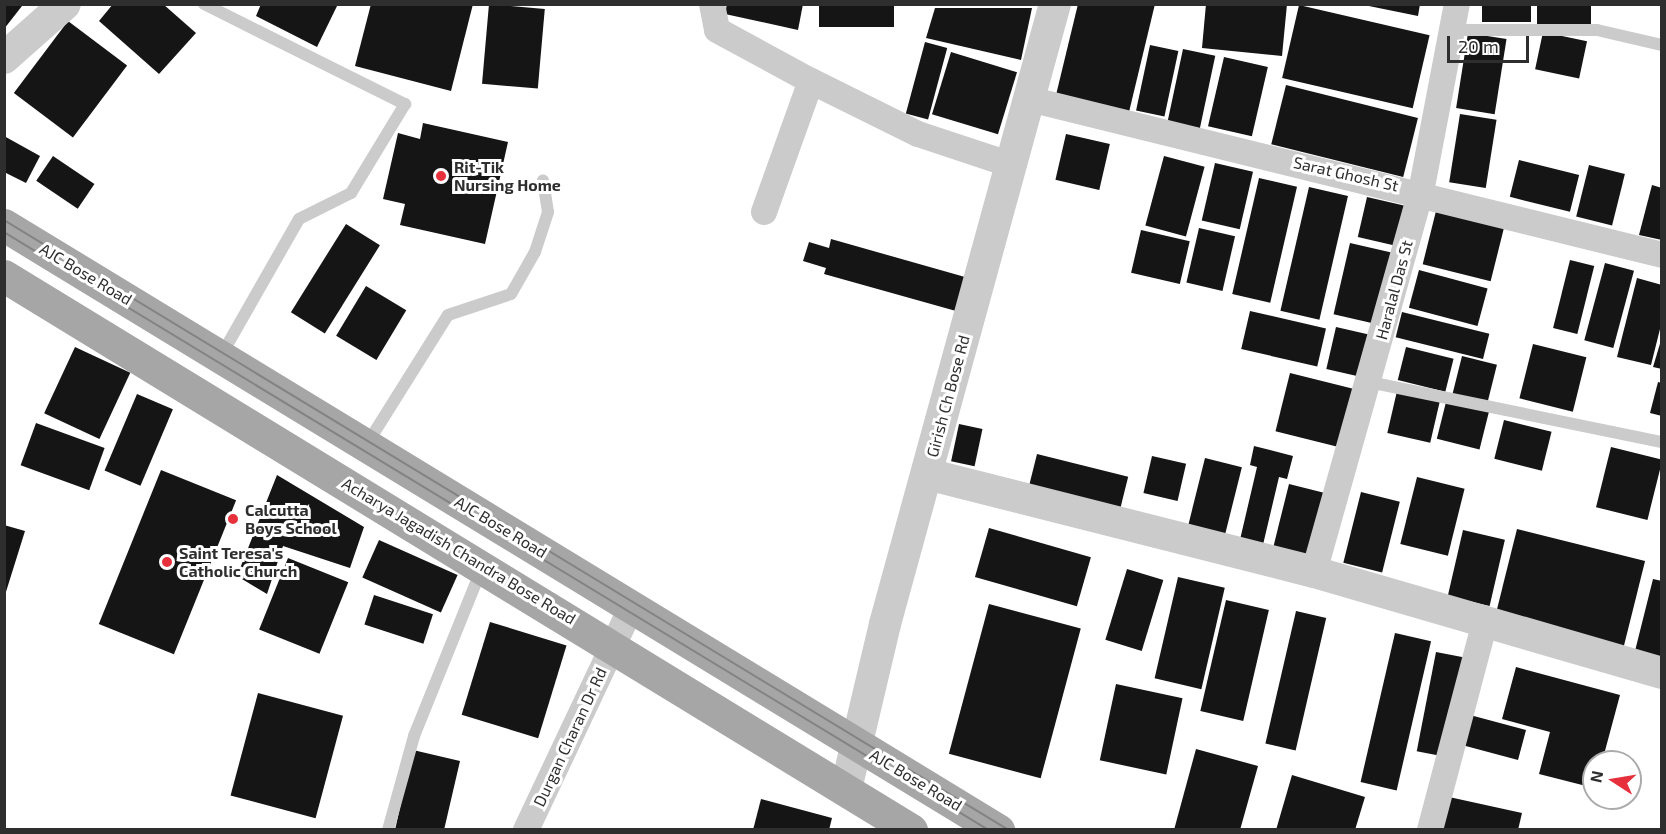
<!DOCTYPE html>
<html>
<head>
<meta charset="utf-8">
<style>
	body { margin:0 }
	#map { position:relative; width:1666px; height:834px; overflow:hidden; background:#fff; font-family:"Exo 2",sans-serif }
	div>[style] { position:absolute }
	.building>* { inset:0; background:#151515; transform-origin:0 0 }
	.service>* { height:12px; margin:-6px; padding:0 6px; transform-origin:6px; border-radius:6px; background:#cbcbcb }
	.minor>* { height:26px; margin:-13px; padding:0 13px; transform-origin:13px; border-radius:13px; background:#cbcbcb }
	.tertiary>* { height:32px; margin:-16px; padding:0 16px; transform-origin:16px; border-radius:16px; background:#cbcbcb }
	.primary>* { height:33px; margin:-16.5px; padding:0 16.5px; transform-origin:16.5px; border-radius:16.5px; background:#a6a6a6 }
	.tram>* { height:1.5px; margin:-0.75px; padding:0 0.75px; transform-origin:0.75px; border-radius:0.75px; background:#838383 }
	.dots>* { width:16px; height:16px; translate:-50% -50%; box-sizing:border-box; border:3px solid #fff; border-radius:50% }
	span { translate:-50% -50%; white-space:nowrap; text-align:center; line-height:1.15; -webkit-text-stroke:6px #fff; paint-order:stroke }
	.poi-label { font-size:16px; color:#2e2e2e; font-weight:700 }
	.left { translate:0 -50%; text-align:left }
	.street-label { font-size:16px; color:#2e2e2e }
	.frame { position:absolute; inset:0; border:6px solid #2e2e2e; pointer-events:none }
	.north { position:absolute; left:1582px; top:750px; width:60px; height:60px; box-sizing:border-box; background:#fff; border:2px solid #ababab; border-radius:50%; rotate:282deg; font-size:16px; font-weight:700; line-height:24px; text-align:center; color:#2e2e2e }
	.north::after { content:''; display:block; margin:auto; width:21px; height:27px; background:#e6303b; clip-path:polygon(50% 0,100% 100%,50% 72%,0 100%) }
	.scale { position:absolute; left:1447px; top:36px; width:82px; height:27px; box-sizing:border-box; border:3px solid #2e2e2e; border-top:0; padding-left:8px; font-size:18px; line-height:21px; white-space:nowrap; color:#2e2e2e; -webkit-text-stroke:4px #fff; paint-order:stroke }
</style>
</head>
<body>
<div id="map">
	<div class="building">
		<i style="clip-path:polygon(4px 4px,22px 6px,4px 29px)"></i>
		<i style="clip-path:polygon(113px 4px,163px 4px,196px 33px,159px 74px,99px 21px)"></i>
		<i style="clip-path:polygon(261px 4px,338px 4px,317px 47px,256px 16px)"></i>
		<i style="clip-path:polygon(371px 4px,473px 4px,451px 91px,355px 66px)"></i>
		<i style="left:489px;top:4px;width:56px;height:80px;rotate:5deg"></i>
		<i style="clip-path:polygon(727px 4px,803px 4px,798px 30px,725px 14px)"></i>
		<i style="clip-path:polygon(1078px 4px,1155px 4px,1129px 112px,1056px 95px)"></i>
		<i style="clip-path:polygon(1206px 4px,1287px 4px,1282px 56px,1202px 48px)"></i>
		<i style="clip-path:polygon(1359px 4px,1420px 4px,1418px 16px)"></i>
		<i style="left:1482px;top:4px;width:49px;height:18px"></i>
		<i style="left:1537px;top:4px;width:54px;height:20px"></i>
		<i style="left:819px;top:5px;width:75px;height:22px"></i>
		<i style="left:1299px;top:5px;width:134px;height:75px;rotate:13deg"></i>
		<i style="clip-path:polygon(935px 8px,1032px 8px,1021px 60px,926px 38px)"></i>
		<i style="left:68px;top:21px;width:74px;height:90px;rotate:37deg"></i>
		<i style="left:1543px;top:32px;width:45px;height:38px;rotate:12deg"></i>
		<i style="left:1468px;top:33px;width:39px;height:76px;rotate:9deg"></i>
		<i style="left:925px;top:42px;width:23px;height:74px;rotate:15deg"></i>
		<i style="left:1150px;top:45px;width:29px;height:67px;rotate:12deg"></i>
		<i style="left:1183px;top:49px;width:33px;height:74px;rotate:12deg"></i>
		<i style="left:951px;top:52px;width:69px;height:65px;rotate:17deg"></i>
		<i style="left:1224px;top:57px;width:45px;height:71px;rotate:13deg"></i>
		<i style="left:1286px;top:85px;width:136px;height:61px;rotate:14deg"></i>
		<i style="left:1460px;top:114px;width:37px;height:69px;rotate:9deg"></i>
		<i style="clip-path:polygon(423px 123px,508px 142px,485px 244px,400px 225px,405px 204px,383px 199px,398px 133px,420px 139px)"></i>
		<i style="left:1066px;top:134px;width:45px;height:47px;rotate:13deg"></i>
		<i style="clip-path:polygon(4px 136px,40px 156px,26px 183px,4px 172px)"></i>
		<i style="left:53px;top:156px;width:50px;height:30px;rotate:34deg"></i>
		<i style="left:1164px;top:156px;width:42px;height:72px;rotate:15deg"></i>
		<i style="left:1519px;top:160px;width:62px;height:38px;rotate:14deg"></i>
		<i style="left:1215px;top:163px;width:39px;height:59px;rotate:13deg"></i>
		<i style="left:1589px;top:165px;width:37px;height:53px;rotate:14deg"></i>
		<i style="left:1259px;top:178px;width:39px;height:119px;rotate:13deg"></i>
		<i style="clip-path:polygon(1652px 185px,1662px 188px,1662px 240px,1639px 235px)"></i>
		<i style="left:1309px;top:187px;width:40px;height:127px;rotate:13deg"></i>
		<i style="left:1367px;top:197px;width:40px;height:41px;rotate:13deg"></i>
		<i style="left:1436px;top:211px;width:70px;height:55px;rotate:14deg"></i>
		<i style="left:346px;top:224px;width:40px;height:104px;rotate:32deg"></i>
		<i style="left:1199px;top:228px;width:37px;height:56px;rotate:13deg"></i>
		<i style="left:1141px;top:230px;width:50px;height:44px;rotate:13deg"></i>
		<i style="clip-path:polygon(831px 239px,965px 277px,956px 311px,824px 274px,826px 268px,803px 261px,809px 242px,829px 248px)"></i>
		<i style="left:1350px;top:243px;width:48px;height:73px;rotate:13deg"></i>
		<i style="left:1570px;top:260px;width:25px;height:70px;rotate:14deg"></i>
		<i style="left:1605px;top:263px;width:30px;height:80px;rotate:15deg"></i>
		<i style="left:1419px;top:270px;width:71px;height:39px;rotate:15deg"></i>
		<i style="clip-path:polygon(1637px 278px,1662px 285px,1662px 321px,1651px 365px,1617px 357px)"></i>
		<i style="left:366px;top:286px;width:47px;height:58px;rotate:31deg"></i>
		<i style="left:1250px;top:311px;width:78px;height:39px;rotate:13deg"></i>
		<i style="left:1402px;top:312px;width:90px;height:26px;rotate:14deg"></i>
		<i style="left:1336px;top:327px;width:37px;height:43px;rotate:13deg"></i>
		<i style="clip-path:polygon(1662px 337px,1662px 369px,1653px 367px)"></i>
		<i style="left:1533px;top:344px;width:55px;height:56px;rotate:14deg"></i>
		<i style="left:75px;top:347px;width:61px;height:73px;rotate:25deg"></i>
		<i style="left:1406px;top:347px;width:49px;height:34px;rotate:14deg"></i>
		<i style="left:1462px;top:356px;width:36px;height:40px;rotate:14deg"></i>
		<i style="left:1290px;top:373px;width:65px;height:60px;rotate:14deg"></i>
		<i style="clip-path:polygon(1658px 382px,1662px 383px,1662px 416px,1650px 413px)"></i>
		<i style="left:1397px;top:391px;width:44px;height:43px;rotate:13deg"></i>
		<i style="left:137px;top:394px;width:39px;height:83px;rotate:23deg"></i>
		<i style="left:1447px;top:398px;width:44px;height:42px;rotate:14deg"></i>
		<i style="left:1504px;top:420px;width:49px;height:40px;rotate:14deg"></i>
		<i style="left:36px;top:423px;width:73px;height:45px;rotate:20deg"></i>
		<i style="left:959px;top:424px;width:24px;height:38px;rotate:12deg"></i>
		<i style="clip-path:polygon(1254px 446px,1293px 456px,1287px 479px,1279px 477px,1262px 549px,1239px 544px,1257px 467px,1250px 465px)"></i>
		<i style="left:1611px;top:447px;width:53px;height:62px;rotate:14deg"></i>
		<i style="left:1037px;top:454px;width:94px;height:38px;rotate:14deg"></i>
		<i style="left:1152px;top:456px;width:35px;height:38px;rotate:13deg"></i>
		<i style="left:1205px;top:458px;width:38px;height:74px;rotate:14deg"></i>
		<i style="left:161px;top:470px;width:81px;height:166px;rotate:22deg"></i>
		<i style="clip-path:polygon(277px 475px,364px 527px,350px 568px,283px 546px,267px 594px,237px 576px)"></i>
		<i style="left:1417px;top:477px;width:49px;height:69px;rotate:14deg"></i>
		<i style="left:1289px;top:484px;width:38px;height:68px;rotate:14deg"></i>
		<i style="left:1361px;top:492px;width:40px;height:73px;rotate:14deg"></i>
		<i style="clip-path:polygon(4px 525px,25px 531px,5px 595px,4px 595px)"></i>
		<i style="left:989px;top:528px;width:106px;height:51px;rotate:16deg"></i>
		<i style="left:1517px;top:529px;width:132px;height:91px;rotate:14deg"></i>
		<i style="left:1463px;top:530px;width:43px;height:68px;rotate:13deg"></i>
		<i style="left:379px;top:540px;width:86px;height:41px;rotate:24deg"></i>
		<i style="left:288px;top:558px;width:65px;height:77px;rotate:22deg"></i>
		<i style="left:1127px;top:569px;width:38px;height:74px;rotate:17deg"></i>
		<i style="left:1178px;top:577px;width:48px;height:104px;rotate:13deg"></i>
		<i style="clip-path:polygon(1653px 579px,1662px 581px,1662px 662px,1634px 655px)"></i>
		<i style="left:374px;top:595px;width:62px;height:31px;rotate:18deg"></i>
		<i style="left:1226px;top:600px;width:44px;height:114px;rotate:13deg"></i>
		<i style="left:989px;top:604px;width:95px;height:155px;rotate:15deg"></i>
		<i style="left:1296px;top:611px;width:31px;height:136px;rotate:13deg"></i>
		<i style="left:490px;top:622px;width:80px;height:97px;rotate:17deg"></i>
		<i style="left:1395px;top:633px;width:37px;height:153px;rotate:13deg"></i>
		<i style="left:1436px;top:652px;width:33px;height:101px;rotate:11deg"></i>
		<i style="clip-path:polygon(1516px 667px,1620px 695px,1602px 762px,1594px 762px,1594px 788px,1539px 774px,1550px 732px,1502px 719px)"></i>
		<i style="left:1116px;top:684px;width:68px;height:78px;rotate:12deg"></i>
		<i style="left:258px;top:693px;width:88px;height:106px;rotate:15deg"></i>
		<i style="left:1470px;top:715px;width:58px;height:31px;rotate:15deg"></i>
		<i style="clip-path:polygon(1196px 749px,1258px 766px,1240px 830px,1174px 830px)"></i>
		<i style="clip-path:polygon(413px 750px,460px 761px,444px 830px,395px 830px)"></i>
		<i style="clip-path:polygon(1292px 775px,1365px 797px,1355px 830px,1276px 830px)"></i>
		<i style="clip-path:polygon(1449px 797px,1522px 813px,1518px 830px,1442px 830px)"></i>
		<i style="clip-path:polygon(761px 799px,832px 818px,829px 830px,753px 830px)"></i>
	</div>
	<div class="service">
		<i style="left:204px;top:4px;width:225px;rotate:26.5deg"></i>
		<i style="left:405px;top:104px;width:104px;rotate:121.2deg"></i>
		<i style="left:351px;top:193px;width:58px;rotate:153.4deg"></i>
		<i style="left:299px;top:219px;width:158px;rotate:119.7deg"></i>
		<i style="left:1455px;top:30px;width:142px"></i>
		<i style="left:1597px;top:30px;width:67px;rotate:13deg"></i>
		<i style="left:1369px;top:382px;width:299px;rotate:11.6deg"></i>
		<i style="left:367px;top:444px;width:152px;rotate:-57.9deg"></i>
		<i style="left:448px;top:315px;width:66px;rotate:-18.4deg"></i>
		<i style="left:511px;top:294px;width:48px;rotate:-60.3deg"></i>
		<i style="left:535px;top:252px;width:42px;rotate:-72deg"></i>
		<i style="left:548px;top:212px;width:32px;rotate:-99deg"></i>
		<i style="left:388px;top:830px;width:98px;rotate:-74.5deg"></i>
		<i style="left:414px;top:736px;width:181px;rotate:-68deg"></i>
	</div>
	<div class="minor">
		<i style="left:712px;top:4px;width:26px;rotate:79deg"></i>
		<i style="left:717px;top:30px;width:107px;rotate:28.5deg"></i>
		<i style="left:811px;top:81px;width:119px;rotate:26.4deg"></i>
		<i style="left:918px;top:134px;width:99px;rotate:18.3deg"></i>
		<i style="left:1029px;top:99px;width:652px;rotate:13.84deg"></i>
		<i style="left:764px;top:212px;width:139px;rotate:-70.3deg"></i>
		<i style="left:1314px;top:572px;width:395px;rotate:-74.3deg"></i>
		<i style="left:1421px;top:192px;width:191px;rotate:-79.2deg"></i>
		<i style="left:526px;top:830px;width:248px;rotate:-64.7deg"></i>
		<i style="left:1430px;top:830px;width:215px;rotate:-75.2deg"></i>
	</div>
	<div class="tertiary">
		<i style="left:4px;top:58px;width:81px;rotate:-41.5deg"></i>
		<i style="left:927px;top:474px;width:399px;rotate:14.2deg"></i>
		<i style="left:1314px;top:572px;width:362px;rotate:16.2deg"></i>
		<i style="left:846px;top:789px;width:170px;rotate:-76.7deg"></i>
		<i style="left:885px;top:624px;width:643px;rotate:-74.67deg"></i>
	</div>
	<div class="primary">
		<i style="left:4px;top:225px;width:1164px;rotate:31.33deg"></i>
		<i style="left:4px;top:276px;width:1063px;rotate:31.42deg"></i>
	</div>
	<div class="tram">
		<i style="left:4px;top:220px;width:1176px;rotate:31.26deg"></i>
		<i style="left:4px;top:232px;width:1152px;rotate:31.26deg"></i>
	</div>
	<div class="dots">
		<i style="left:441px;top:176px;background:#e6303b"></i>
		<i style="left:233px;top:519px;background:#e6303b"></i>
		<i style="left:167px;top:562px;background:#e6303b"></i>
	</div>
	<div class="poi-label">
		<span class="left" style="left:454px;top:176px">Rit-Tik<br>Nursing Home</span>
		<span class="left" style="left:245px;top:519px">Calcutta<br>Boys School</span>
		<span class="left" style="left:179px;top:562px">Saint Teresa's<br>Catholic Church</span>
	</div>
	<div class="street-label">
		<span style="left:1346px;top:174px;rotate:13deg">Sarat Ghosh St</span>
		<span style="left:86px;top:274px;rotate:31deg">AJC Bose Road</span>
		<span style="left:1394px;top:290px;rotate:-75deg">Haralal Das St</span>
		<span style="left:948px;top:396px;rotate:-75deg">Girish Ch Bose Rd</span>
		<span style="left:501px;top:527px;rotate:31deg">AJC Bose Road</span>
		<span style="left:459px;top:551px;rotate:31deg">Acharya Jagadish Chandra Bose Road</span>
		<span style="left:570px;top:737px;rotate:-65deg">Durgan Charan Dr Rd</span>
		<span style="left:916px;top:780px;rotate:31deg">AJC Bose Road</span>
	</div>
	<div class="frame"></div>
	<div class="north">N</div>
	<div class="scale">20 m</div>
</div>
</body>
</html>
